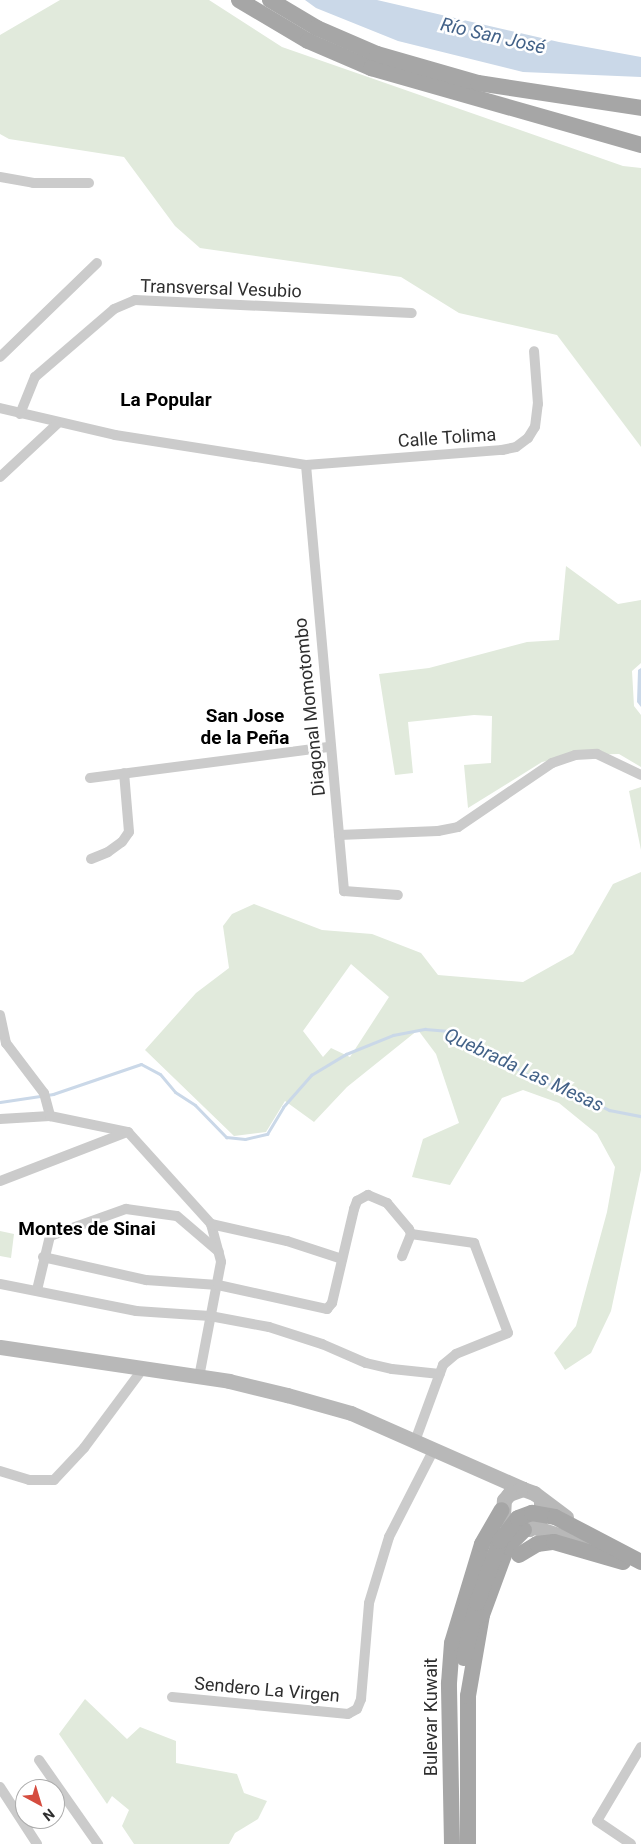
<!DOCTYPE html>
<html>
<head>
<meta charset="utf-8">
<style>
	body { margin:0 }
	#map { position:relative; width:641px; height:1844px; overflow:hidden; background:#fff; font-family:Roboto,sans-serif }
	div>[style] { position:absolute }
	.green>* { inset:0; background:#e1eadc }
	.water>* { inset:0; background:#cad8e8 }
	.stream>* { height:3px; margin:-1.5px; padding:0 1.5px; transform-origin:1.5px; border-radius:1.5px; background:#cad8e8 }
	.street>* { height:10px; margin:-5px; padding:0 5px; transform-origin:5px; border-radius:5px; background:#cbcbcb }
	.secondary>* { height:15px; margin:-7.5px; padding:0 7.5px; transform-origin:7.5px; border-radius:7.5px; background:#b8b8b8 }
	.primary>* { height:16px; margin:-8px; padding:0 8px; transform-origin:8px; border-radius:8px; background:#a6a6a6 }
	.primary-bridge>* { height:16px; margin:-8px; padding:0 8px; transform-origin:8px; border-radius:8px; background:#a6a6a6 }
	span { translate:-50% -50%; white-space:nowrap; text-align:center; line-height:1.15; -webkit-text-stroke:5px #fff; paint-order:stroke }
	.street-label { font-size:18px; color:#2e2e2e }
	.water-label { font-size:19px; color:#436288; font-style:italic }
	.neighbourhood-label { font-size:19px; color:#000; font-weight:700 }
	.north { position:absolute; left:15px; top:1779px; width:50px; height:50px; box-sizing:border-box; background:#fff; border:1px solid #ababab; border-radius:50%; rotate:141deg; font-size:14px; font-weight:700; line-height:20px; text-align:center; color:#2e2e2e }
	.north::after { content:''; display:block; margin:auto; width:18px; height:22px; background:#d54c3f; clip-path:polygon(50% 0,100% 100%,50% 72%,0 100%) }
</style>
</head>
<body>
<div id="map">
	<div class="green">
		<i style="clip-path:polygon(60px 0,209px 0,282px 47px,623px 166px,641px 168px,641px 447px,557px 335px,459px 313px,401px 277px,200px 248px,175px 226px,124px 157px,9px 139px,0 134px,0 35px)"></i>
		<i style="clip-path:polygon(566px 566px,618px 604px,641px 600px,641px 663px,632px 671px,634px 706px,641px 715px,641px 767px,619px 754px,575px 755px,542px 762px,468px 808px,464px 765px,491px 763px,492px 716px,474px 715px,408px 722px,413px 773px,395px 775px,379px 674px,429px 668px,527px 642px,559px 640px)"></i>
		<i style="clip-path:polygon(641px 787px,641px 850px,629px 791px)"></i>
		<i style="clip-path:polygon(evenodd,641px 872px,641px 1170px,611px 1311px,591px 1353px,565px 1370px,554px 1353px,576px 1326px,607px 1212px,615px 1167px,597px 1134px,559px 1103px,523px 1090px,502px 1098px,450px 1185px,412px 1177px,423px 1139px,459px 1123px,436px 1054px,418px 1030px,347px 1087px,314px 1122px,285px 1101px,266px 1132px,234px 1136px,145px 1050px,196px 993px,229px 968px,223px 926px,232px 914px,254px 904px,322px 930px,372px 934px,421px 953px,438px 975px,523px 982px,573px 954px,613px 884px,641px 872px,351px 964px,389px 997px,350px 1057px,331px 1048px,323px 1057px,303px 1031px,351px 964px)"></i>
		<i style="clip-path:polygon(0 1231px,14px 1234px,11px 1258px,0 1256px)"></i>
		<i style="clip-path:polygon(85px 1699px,127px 1739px,140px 1727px,176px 1741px,176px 1763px,237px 1774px,244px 1793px,267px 1801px,258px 1819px,235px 1833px,229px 1844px,134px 1844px,122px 1826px,129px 1810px,112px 1796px,107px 1804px,59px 1734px)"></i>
	</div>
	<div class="water">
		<i style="clip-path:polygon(305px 0,377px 0,559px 42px,641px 57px,641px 77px,523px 72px,398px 41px,316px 8px)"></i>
		<i style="clip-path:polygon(641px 668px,641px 707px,637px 702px,638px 670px)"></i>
	</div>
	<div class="stream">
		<i style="left:0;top:1102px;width:54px;rotate:-8.6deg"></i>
		<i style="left:53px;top:1094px;width:93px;rotate:-18.8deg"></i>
		<i style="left:141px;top:1064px;width:21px;rotate:28deg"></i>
		<i style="left:160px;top:1074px;width:23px;rotate:50deg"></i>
		<i style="left:175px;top:1092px;width:24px;rotate:33deg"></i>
		<i style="left:195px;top:1105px;width:45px;rotate:45.9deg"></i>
		<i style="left:226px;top:1137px;width:19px;rotate:6deg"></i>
		<i style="left:245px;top:1139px;width:23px;rotate:-13deg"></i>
		<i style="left:267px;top:1134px;width:31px;rotate:-59deg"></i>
		<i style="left:283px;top:1107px;width:43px;rotate:-48.8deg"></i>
		<i style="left:311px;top:1075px;width:41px;rotate:-31deg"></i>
		<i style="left:346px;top:1054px;width:51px;rotate:-22deg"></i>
		<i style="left:393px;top:1035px;width:33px;rotate:-11deg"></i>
		<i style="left:425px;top:1029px;width:21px;rotate:5deg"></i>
		<i style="left:446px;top:1031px;width:104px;rotate:28deg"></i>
		<i style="left:538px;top:1080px;width:32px;rotate:18deg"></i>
		<i style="left:568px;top:1090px;width:46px;rotate:26deg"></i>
		<i style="left:609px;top:1110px;width:33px;rotate:11deg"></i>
	</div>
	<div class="street">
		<i style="left:0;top:177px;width:34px;rotate:10deg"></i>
		<i style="left:33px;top:183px;width:56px"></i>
		<i style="left:0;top:357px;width:135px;rotate:-44.1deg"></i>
		<i style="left:0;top:408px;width:118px;rotate:13.2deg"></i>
		<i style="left:115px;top:435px;width:193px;rotate:8.9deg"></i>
		<i style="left:306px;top:465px;width:197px;rotate:-4.4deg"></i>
		<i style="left:502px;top:450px;width:14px;rotate:-12deg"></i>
		<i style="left:516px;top:447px;width:15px;rotate:-37deg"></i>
		<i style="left:528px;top:438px;width:13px;rotate:-58deg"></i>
		<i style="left:535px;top:427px;width:23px;rotate:-83deg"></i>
		<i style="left:538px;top:404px;width:53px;rotate:-94.3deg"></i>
		<i style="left:20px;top:414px;width:40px;rotate:-68deg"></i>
		<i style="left:35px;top:377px;width:104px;rotate:-40.7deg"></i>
		<i style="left:114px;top:309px;width:23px;rotate:-23deg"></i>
		<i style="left:135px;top:300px;width:277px;rotate:2.7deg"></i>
		<i style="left:306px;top:465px;width:428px;rotate:84.9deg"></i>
		<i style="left:344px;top:891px;width:54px;rotate:4.2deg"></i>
		<i style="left:0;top:477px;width:78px;rotate:-42.9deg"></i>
		<i style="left:90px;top:778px;width:242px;rotate:-7.4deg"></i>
		<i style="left:339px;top:835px;width:99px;rotate:-2.3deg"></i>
		<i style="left:438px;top:831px;width:20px;rotate:-11deg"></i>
		<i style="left:458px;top:827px;width:114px;rotate:-34.2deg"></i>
		<i style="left:552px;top:763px;width:24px;rotate:-19deg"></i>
		<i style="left:575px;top:755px;width:22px;rotate:-3deg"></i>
		<i style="left:597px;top:754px;width:49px;rotate:25.5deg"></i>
		<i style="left:91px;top:859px;width:18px;rotate:-22deg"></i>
		<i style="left:108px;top:852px;width:17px;rotate:-36deg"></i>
		<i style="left:122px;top:842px;width:12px;rotate:-55deg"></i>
		<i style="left:129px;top:832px;width:59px;rotate:-94.8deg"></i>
		<i style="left:0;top:1015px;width:29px;rotate:78deg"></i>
		<i style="left:6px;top:1043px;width:63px;rotate:52.8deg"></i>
		<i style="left:44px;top:1093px;width:24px;rotate:75deg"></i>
		<i style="left:0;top:1119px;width:50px;rotate:-3.4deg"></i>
		<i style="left:50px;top:1116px;width:80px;rotate:11.6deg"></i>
		<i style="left:128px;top:1132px;width:124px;rotate:47.9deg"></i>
		<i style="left:211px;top:1224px;width:39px;rotate:75deg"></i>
		<i style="left:221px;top:1262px;width:117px;rotate:100.8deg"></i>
		<i style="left:0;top:1181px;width:136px;rotate:-21.1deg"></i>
		<i style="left:211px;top:1224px;width:78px;rotate:12.6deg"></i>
		<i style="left:287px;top:1241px;width:58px;rotate:18.1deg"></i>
		<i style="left:411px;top:1234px;width:64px;rotate:8.1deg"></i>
		<i style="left:474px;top:1243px;width:96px;rotate:69.3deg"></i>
		<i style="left:508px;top:1333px;width:56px;rotate:158deg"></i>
		<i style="left:456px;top:1354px;width:17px;rotate:140deg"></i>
		<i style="left:443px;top:1365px;width:81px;rotate:110.2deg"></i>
		<i style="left:43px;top:1257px;width:106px;rotate:12.6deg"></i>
		<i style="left:146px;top:1280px;width:72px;rotate:4deg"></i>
		<i style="left:218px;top:1285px;width:112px;rotate:12.4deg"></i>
		<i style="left:327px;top:1309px;width:8px;rotate:-50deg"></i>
		<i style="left:332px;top:1303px;width:97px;rotate:-76.8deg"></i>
		<i style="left:354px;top:1209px;width:9px;rotate:-69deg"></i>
		<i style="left:357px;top:1201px;width:13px;rotate:-29deg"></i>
		<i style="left:368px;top:1195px;width:21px;rotate:23deg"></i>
		<i style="left:387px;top:1203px;width:34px;rotate:50deg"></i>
		<i style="left:409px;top:1229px;width:5px;rotate:68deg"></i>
		<i style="left:411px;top:1234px;width:24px;rotate:112deg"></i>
		<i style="left:0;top:1284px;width:139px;rotate:11.2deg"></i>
		<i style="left:136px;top:1311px;width:74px;rotate:3.9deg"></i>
		<i style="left:210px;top:1316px;width:60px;rotate:10.6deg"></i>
		<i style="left:269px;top:1327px;width:56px;rotate:17.8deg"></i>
		<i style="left:322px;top:1344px;width:48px;rotate:23.4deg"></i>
		<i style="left:366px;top:1363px;width:27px;rotate:13deg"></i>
		<i style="left:392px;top:1369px;width:48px;rotate:5.9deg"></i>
		<i style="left:37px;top:1290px;width:56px;rotate:-76.5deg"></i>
		<i style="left:50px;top:1236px;width:81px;rotate:-19.6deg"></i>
		<i style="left:126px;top:1209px;width:51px;rotate:7.8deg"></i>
		<i style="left:177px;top:1216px;width:55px;rotate:40.6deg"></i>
		<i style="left:0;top:1471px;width:30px;rotate:17deg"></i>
		<i style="left:29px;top:1480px;width:25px"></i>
		<i style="left:54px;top:1480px;width:44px;rotate:-46.8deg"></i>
		<i style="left:84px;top:1448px;width:97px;rotate:-53.4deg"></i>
		<i style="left:172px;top:1697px;width:177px;rotate:5.5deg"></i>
		<i style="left:348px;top:1714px;width:10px;rotate:-29deg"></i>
		<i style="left:357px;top:1709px;width:11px;rotate:-68deg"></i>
		<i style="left:361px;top:1699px;width:96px;rotate:-85.2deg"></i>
		<i style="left:369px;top:1603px;width:69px;rotate:-73.1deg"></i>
		<i style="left:389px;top:1537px;width:99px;rotate:-62.9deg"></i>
		<i style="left:39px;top:1760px;width:103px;rotate:54.9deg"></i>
		<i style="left:0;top:1787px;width:68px;rotate:57deg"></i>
		<i style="left:631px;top:1844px;width:41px;rotate:-145.9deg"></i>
		<i style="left:597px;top:1821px;width:86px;rotate:-59.3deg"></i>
	</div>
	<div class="secondary">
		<i style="left:0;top:1347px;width:232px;rotate:8.4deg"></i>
		<i style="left:229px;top:1381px;width:60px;rotate:13.6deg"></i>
		<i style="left:287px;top:1395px;width:66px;rotate:15.7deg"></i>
		<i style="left:351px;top:1413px;width:188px;rotate:23.8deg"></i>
		<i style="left:541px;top:1501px;width:17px;rotate:90deg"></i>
		<i style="left:541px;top:1518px;width:16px;rotate:137deg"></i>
		<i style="left:529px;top:1529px;width:18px;rotate:-174deg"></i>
		<i style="left:511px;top:1527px;width:13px;rotate:-129deg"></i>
		<i style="left:503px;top:1517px;width:17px;rotate:-87deg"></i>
		<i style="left:504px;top:1500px;width:8px;rotate:-50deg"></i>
		<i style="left:509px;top:1494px;width:15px;rotate:-20deg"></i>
		<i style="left:523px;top:1489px;width:12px;rotate:20deg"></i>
		<i style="left:534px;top:1493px;width:40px;rotate:37deg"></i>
		<i style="left:534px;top:1527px;width:60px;rotate:18.4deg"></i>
	</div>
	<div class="primary">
		<i style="left:239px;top:0;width:80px;rotate:30.7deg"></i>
		<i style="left:308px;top:41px;width:69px;rotate:23.2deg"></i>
		<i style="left:371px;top:68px;width:281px;rotate:15.9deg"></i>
		<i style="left:270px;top:0;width:55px;rotate:30.8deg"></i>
		<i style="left:317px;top:28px;width:65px;rotate:23.4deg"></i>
		<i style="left:377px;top:54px;width:105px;rotate:16deg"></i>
		<i style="left:478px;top:83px;width:165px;rotate:8.7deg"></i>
		<i style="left:452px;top:1844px;width:161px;rotate:-91.1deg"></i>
		<i style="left:449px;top:1683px;width:40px;rotate:-85.7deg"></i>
		<i style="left:452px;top:1643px;width:103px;rotate:-73.1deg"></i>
		<i style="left:482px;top:1544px;width:39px;rotate:-60deg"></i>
		<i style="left:468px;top:1844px;width:148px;rotate:-90deg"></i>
		<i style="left:468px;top:1696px;width:82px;rotate:-80.2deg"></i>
		<i style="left:482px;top:1615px;width:72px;rotate:-69.8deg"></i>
		<i style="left:507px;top:1547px;width:24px;rotate:-45deg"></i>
	</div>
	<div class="primary-bridge">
		<i style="left:519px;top:1555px;width:21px;rotate:-31deg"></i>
		<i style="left:537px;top:1544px;width:17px;rotate:-7deg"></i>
		<i style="left:554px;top:1542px;width:72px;rotate:16.2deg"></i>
		<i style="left:464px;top:1658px;width:57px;rotate:-76.7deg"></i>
		<i style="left:477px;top:1603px;width:66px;rotate:-69.6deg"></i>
		<i style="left:500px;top:1541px;width:29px;rotate:-52deg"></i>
		<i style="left:518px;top:1518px;width:15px;rotate:-20deg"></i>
		<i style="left:532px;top:1513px;width:23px;rotate:10deg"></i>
		<i style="left:555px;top:1517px;width:97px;rotate:27.6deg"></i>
	</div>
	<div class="street-label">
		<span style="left:221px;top:289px;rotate:2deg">Transversal Vesubio</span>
		<span style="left:447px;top:438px;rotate:-4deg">Calle Tolima</span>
		<span style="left:310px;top:707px;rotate:-96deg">Diagonal Momotombo</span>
		<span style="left:267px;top:1690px;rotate:5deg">Sendero La Virgen</span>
		<span style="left:431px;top:1717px;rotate:-90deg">Bulevar Kuwait</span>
	</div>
	<div class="water-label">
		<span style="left:493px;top:36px;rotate:13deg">Río San José</span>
		<span style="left:524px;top:1070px;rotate:25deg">Quebrada Las Mesas</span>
	</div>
	<div class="neighbourhood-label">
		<span style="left:166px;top:400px">La Popular</span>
		<span style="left:245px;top:727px">San Jose<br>de la Peña</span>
		<span style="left:87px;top:1229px">Montes de Sinai</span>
	</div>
	<div class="north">N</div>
</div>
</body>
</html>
